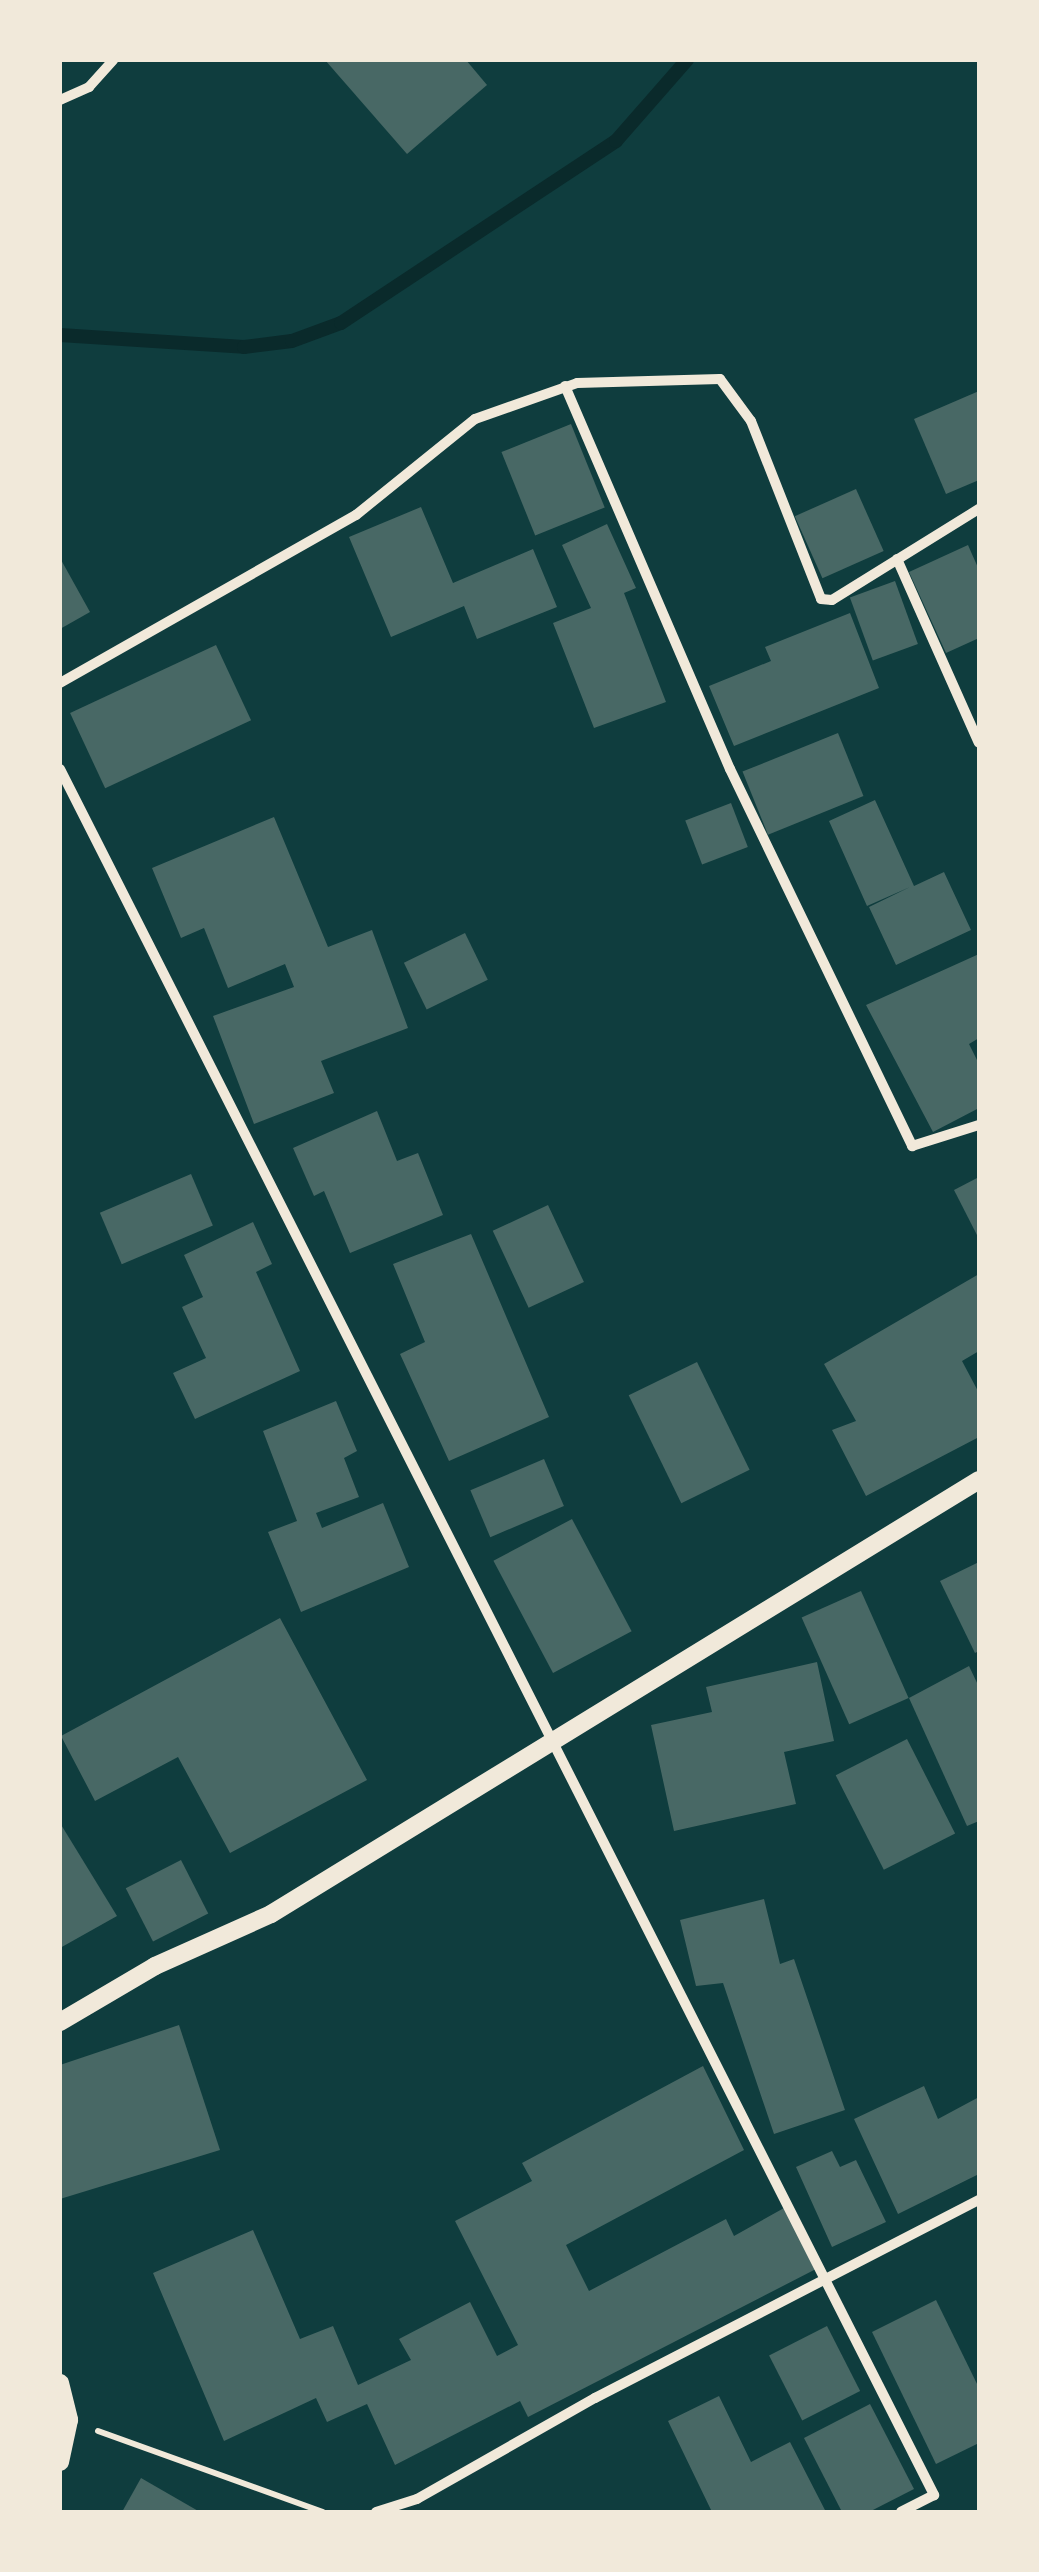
<!DOCTYPE html>
<html>
<head>
<meta charset="utf-8">
<style>
	body { margin:0 }
	#map { position:relative; width:1039px; height:2572px; overflow:hidden; background:#0f3d3e; font-family:Cabin,sans-serif }
	div>[style] { position:absolute }
	.stream>* { height:14px; margin:-7px; padding:0 7px; transform-origin:7px; border-radius:7px; background:#0a2a2b }
	.building>* { inset:0; background:#486865; transform-origin:0 0 }
	.path>* { height:6px; margin:-3px; padding:0 3px; transform-origin:3px; border-radius:3px; background:#f1e9da }
	.minor>* { height:10px; margin:-5px; padding:0 5px; transform-origin:5px; border-radius:5px; background:#f1e9da }
	.tertiary>* { height:18px; margin:-9px; padding:0 9px; transform-origin:9px; border-radius:9px; background:#f1e9da }
	span { translate:-50% -50%; white-space:nowrap; text-align:center; line-height:1.15; -webkit-text-stroke:9px #f1e9da; paint-order:stroke }
	.frame { position:absolute; inset:0; border:62px solid #f1e9da; pointer-events:none }
</style>
</head>
<body>
<div id="map">
	<div class="stream">
		<i style="left:60px;top:335px;width:184px;rotate:3.7deg"></i>
		<i style="left:244px;top:347px;width:48px;rotate:-7.1deg"></i>
		<i style="left:292px;top:341px;width:52px;rotate:-20.2deg"></i>
		<i style="left:341px;top:323px;width:330px;rotate:-33.5deg"></i>
		<i style="left:616px;top:141px;width:108px;rotate:-48.8deg"></i>
	</div>
	<div class="building">
		<i style="clip-path:polygon(325px 60px,466px 60px,487px 85px,407px 154px)"></i>
		<i style="clip-path:polygon(979px 391px,979px 480px,946px 494px,914px 419px)"></i>
		<i style="left:571px;top:424px;width:90px;height:75px;rotate:68deg"></i>
		<i style="left:856px;top:489px;width:68px;height:67px;rotate:66deg"></i>
		<i style="clip-path:polygon(421px 507px,453px 583px,533px 549px,557px 607px,477px 639px,464px 606px,391px 637px,349px 537px)"></i>
		<i style="clip-path:polygon(607px 524px,636px 588px,624px 593px,666px 702px,594px 728px,553px 623px,591px 608px,562px 545px)"></i>
		<i style="clip-path:polygon(968px 545px,979px 570px,979px 638px,946px 653px,909px 572px)"></i>
		<i style="clip-path:polygon(60px 558px,90px 612px,60px 629px)"></i>
		<i style="left:895px;top:581px;width:67px;height:48px;rotate:70deg"></i>
		<i style="clip-path:polygon(850px 613px,879px 688px,734px 746px,709px 686px,771px 661px,765px 647px)"></i>
		<i style="left:216px;top:645px;width:83px;height:161px;rotate:65deg"></i>
		<i style="left:838px;top:733px;width:68px;height:103px;rotate:68deg"></i>
		<i style="clip-path:polygon(875px 800px,914px 886px,944px 872px,971px 930px,896px 965px,869px 907px,910px 887px,867px 906px,829px 821px)"></i>
		<i style="left:731px;top:803px;width:47px;height:49px;rotate:69deg"></i>
		<i style="clip-path:polygon(274px 817px,328px 947px,372px 930px,408px 1028px,321px 1061px,334px 1093px,254px 1124px,213px 1016px,294px 987px,285px 964px,228px 988px,204px 928px,181px 938px,152px 868px)"></i>
		<i style="left:465px;top:933px;width:52px;height:68px;rotate:64deg"></i>
		<i style="clip-path:polygon(979px 954px,979px 1038px,969px 1044px,979px 1064px,979px 1108px,933px 1132px,866px 1005px)"></i>
		<i style="clip-path:polygon(377px 1111px,397px 1161px,418px 1153px,443px 1215px,350px 1253px,324px 1191px,314px 1196px,293px 1148px)"></i>
		<i style="left:191px;top:1174px;width:56px;height:99px;rotate:67deg"></i>
		<i style="clip-path:polygon(979px 1177px,979px 1239px,954px 1190px)"></i>
		<i style="left:548px;top:1205px;width:85px;height:61px;rotate:65deg"></i>
		<i style="clip-path:polygon(253px 1222px,272px 1264px,256px 1272px,300px 1371px,195px 1419px,173px 1373px,206px 1358px,182px 1307px,203px 1297px,184px 1255px)"></i>
		<i style="clip-path:polygon(471px 1234px,549px 1417px,449px 1461px,400px 1354px,425px 1342px,393px 1264px)"></i>
		<i style="clip-path:polygon(979px 1274px,979px 1351px,962px 1361px,979px 1393px,979px 1437px,866px 1496px,832px 1430px,856px 1421px,824px 1364px)"></i>
		<i style="left:697px;top:1362px;width:120px;height:76px;rotate:64deg"></i>
		<i style="clip-path:polygon(336px 1401px,357px 1451px,344px 1458px,359px 1497px,316px 1513px,322px 1528px,383px 1503px,409px 1567px,301px 1612px,268px 1532px,297px 1521px,263px 1431px)"></i>
		<i style="left:544px;top:1459px;width:51px;height:80px;rotate:67deg"></i>
		<i style="left:572px;top:1519px;width:127px;height:89px;rotate:62deg"></i>
		<i style="clip-path:polygon(979px 1562px,979px 1651px,975px 1653px,940px 1581px)"></i>
		<i style="left:861px;top:1591px;width:117px;height:65px;rotate:66deg"></i>
		<i style="clip-path:polygon(280px 1618px,367px 1780px,230px 1853px,178px 1757px,95px 1801px,61px 1736px)"></i>
		<i style="clip-path:polygon(817px 1662px,834px 1741px,784px 1752px,796px 1804px,674px 1831px,651px 1725px,712px 1712px,706px 1687px)"></i>
		<i style="clip-path:polygon(969px 1666px,979px 1687px,979px 1821px,967px 1826px,909px 1698px)"></i>
		<i style="left:907px;top:1739px;width:106px;height:80px;rotate:63deg"></i>
		<i style="clip-path:polygon(60px 1823px,117px 1916px,60px 1948px)"></i>
		<i style="left:181px;top:1860px;width:60px;height:62px;rotate:63deg"></i>
		<i style="clip-path:polygon(764px 1899px,780px 1964px,794px 1959px,845px 2110px,774px 2134px,723px 1983px,696px 1986px,680px 1920px)"></i>
		<i style="clip-path:polygon(179px 2025px,220px 2150px,60px 2199px,60px 2065px)"></i>
		<i style="clip-path:polygon(703px 2066px,744px 2150px,566px 2245px,589px 2291px,726px 2219px,734px 2236px,784px 2208px,816px 2269px,528px 2417px,520px 2401px,395px 2465px,367px 2404px,327px 2422px,316px 2398px,224px 2441px,153px 2273px,253px 2230px,300px 2339px,333px 2326px,358px 2385px,411px 2360px,399px 2339px,470px 2302px,497px 2356px,518px 2345px,455px 2221px,532px 2181px,522px 2163px)"></i>
		<i style="clip-path:polygon(924px 2086px,938px 2119px,979px 2097px,979px 2174px,898px 2214px,854px 2119px)"></i>
		<i style="clip-path:polygon(832px 2151px,840px 2167px,856px 2160px,886px 2222px,832px 2247px,796px 2167px)"></i>
		<i style="clip-path:polygon(936px 2300px,979px 2388px,979px 2443px,936px 2464px,872px 2332px)"></i>
		<i style="left:827px;top:2326px;width:73px;height:65px;rotate:63deg"></i>
		<i style="clip-path:polygon(719px 2396px,751px 2462px,790px 2442px,826px 2512px,712px 2512px,668px 2421px)"></i>
		<i style="clip-path:polygon(870px 2404px,914px 2489px,869px 2512px,842px 2512px,804px 2438px)"></i>
		<i style="clip-path:polygon(141px 2478px,200px 2512px,122px 2512px)"></i>
	</div>
	<div class="path">
		<i style="left:98px;top:2431px;width:239px;rotate:19.8deg"></i>
	</div>
	<div class="minor">
		<i style="left:60px;top:100px;width:32px;rotate:-24deg"></i>
		<i style="left:89px;top:87px;width:36px;rotate:-48deg"></i>
		<i style="left:565px;top:386px;width:417px;rotate:66.7deg"></i>
		<i style="left:730px;top:769px;width:419px;rotate:64.2deg"></i>
		<i style="left:912px;top:1146px;width:70px;rotate:-17.4deg"></i>
		<i style="left:897px;top:559px;width:201px;rotate:66deg"></i>
		<i style="left:60px;top:683px;width:340px;rotate:-29.6deg"></i>
		<i style="left:356px;top:515px;width:153px;rotate:-38.9deg"></i>
		<i style="left:475px;top:419px;width:108px;rotate:-19.4deg"></i>
		<i style="left:577px;top:383px;width:143px;rotate:-1.6deg"></i>
		<i style="left:720px;top:379px;width:52px;rotate:53.6deg"></i>
		<i style="left:751px;top:421px;width:191px;rotate:68.5deg"></i>
		<i style="left:821px;top:599px;width:11px;rotate:5deg"></i>
		<i style="left:832px;top:600px;width:173px;rotate:-31.8deg"></i>
		<i style="left:60px;top:769px;width:1935px;rotate:63.14deg"></i>
		<i style="left:934px;top:2495px;width:37px;rotate:153deg"></i>
		<i style="left:376px;top:2512px;width:43px;rotate:-17.6deg"></i>
		<i style="left:417px;top:2499px;width:205px;rotate:-29.6deg"></i>
		<i style="left:595px;top:2398px;width:432px;rotate:-27.3deg"></i>
	</div>
	<div class="tertiary">
		<i style="left:60px;top:2022px;width:110px;rotate:-30.5deg"></i>
		<i style="left:155px;top:1966px;width:127px;rotate:-24.1deg"></i>
		<i style="left:271px;top:1914px;width:830px;rotate:-31.51deg"></i>
		<i style="left:60px;top:2383px;width:38px;rotate:76deg"></i>
		<i style="left:69px;top:2420px;width:43px;rotate:102.1deg"></i>
	</div>
	<div class="frame"></div>
</div>
</body>
</html>
